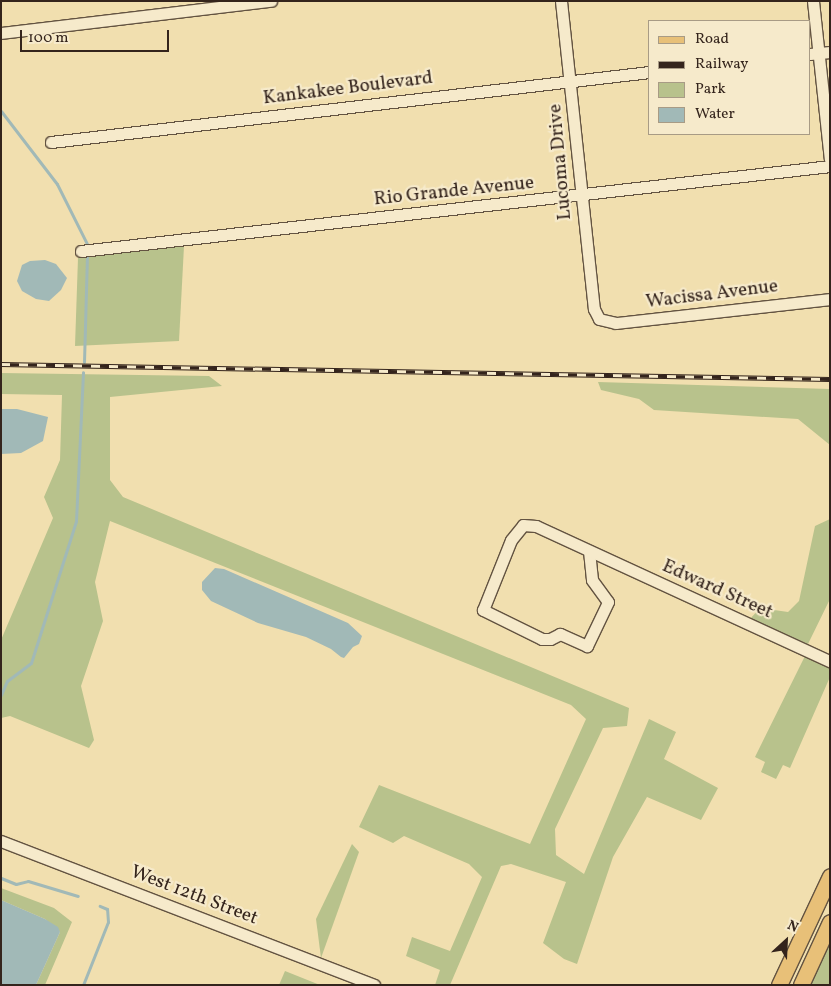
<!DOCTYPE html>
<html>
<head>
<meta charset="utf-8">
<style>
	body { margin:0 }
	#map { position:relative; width:831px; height:986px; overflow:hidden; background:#f1dfaf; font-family:Vollkorn,serif }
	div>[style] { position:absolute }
	.green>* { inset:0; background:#b8c28c }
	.water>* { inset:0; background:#a1b9b7 }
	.stream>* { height:3px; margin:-1.5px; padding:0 1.5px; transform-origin:1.5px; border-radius:1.5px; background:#a1b9b7 }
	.roads { filter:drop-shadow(1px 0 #635341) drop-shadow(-1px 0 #635341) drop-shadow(0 1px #635341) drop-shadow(0 -1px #635341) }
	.minor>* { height:11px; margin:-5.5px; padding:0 5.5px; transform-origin:5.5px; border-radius:5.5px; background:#f6eacb }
	.major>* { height:15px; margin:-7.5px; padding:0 7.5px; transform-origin:7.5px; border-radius:7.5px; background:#e8c078 }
	.rail>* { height:5px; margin-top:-2.5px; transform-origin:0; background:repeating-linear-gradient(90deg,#f6eacb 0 9px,#34241c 0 18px); box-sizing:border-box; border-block:1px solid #34241c }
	span { translate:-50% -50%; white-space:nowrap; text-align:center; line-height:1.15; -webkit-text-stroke:4.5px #f6eacb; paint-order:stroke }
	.street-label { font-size:19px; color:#34241c }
	.frame { position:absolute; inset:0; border:2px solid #34241c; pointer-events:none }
	.legend { position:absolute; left:648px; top:20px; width:162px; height:115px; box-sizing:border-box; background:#f6eacb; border:1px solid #a89b85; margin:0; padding:6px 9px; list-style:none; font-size:15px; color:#34241c }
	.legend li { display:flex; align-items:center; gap:10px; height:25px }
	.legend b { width:25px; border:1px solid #a89b85 }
	.north { position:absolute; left:761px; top:916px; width:50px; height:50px; -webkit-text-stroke:4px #f6eacb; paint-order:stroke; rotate:25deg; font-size:14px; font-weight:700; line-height:20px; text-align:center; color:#34241c }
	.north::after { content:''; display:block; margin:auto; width:18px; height:22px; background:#34241c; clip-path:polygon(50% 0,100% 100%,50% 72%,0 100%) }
	.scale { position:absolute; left:20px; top:30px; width:149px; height:22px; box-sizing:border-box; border:2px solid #34241c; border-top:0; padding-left:6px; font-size:15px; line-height:18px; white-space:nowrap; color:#34241c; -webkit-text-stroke:4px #f6eacb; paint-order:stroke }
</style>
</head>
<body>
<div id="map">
	<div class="green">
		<i style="clip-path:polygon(184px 246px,179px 341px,75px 346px,78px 258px)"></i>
		<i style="clip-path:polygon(1px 373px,209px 376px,222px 386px,110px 397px,110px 480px,123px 497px,629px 708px,627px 726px,603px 728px,555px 829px,556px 855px,584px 874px,649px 719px,676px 732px,664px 759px,718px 788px,701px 820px,647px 797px,613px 857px,577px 964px,564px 959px,543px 943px,566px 882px,511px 864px,501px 866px,450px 985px,435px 985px,440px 970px,406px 956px,412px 937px,450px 951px,482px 877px,469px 864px,404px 836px,393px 843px,359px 827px,379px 785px,530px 844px,586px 719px,571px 705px,110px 521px,95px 582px,103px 621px,81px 686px,94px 740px,89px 748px,10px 716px,1px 718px,1px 640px,53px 518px,44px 497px,60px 460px,62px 395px,1px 394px)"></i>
		<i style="clip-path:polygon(598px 382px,830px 389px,830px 445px,798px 419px,654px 410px,639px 399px,601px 390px)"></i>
		<i style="clip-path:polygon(830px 519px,830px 599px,808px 644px,750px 619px,760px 608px,788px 612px,799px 601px,815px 526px)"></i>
		<i style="clip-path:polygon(805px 656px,830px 667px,830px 677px,790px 768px,783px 765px,776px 779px,761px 772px,765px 762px,755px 757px)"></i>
		<i style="clip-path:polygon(352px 844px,359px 852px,321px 958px,316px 919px)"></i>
		<i style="clip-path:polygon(1px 888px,54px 908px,72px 922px,45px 985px,36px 985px,60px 932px,45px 919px,1px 900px)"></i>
		<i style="clip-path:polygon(830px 939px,830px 985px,809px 985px)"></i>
		<i style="clip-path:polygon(285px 971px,320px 985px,279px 985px)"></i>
	</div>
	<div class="water">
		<i style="clip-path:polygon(45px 260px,56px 264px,67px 278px,61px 290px,49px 301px,36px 299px,22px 291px,17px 281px,22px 265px,30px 261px)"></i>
		<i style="clip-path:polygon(1px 409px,17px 409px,48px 417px,43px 441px,21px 453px,1px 454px)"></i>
		<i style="clip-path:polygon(215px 568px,224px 569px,348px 623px,362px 636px,359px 644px,353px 647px,344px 658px,341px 657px,331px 649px,306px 637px,258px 623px,211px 601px,202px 590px,202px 582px)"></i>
		<i style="clip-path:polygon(1px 900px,45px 919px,58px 927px,60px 932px,36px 985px,1px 985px)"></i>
	</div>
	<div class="stream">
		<i style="left:1px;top:111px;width:92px;rotate:52.5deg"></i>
		<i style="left:57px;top:184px;width:67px;rotate:63.4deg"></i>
		<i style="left:84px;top:362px;width:108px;rotate:-88.4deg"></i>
		<i style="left:1px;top:695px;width:15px;rotate:-67deg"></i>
		<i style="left:7px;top:681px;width:30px;rotate:-37deg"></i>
		<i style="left:31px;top:663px;width:149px;rotate:-72.4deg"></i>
		<i style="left:76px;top:521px;width:149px;rotate:-87.3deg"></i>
		<i style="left:1px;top:878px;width:16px;rotate:22deg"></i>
		<i style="left:16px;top:884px;width:12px;rotate:-14deg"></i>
		<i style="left:28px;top:881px;width:52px;rotate:16.7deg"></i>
		<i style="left:83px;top:985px;width:68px;rotate:-68.4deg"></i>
		<i style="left:108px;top:922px;width:13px;rotate:-94deg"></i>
		<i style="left:107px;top:909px;width:8px;rotate:-157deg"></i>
	</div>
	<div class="roads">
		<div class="minor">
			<i style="left:561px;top:1px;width:310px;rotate:83.9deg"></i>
			<i style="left:594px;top:309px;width:11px;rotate:63deg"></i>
			<i style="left:599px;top:319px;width:17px;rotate:13deg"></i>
			<i style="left:616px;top:323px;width:215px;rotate:-6.4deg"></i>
			<i style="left:813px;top:1px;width:159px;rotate:83.9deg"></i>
			<i style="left:1px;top:33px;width:272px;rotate:-6.8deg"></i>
			<i style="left:810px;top:54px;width:20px;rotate:-6deg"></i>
			<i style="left:51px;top:142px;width:603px;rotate:-6.67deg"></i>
			<i style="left:81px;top:251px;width:754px;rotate:-6.47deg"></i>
			<i style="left:589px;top:551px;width:29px;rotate:84deg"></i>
			<i style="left:592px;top:580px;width:27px;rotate:54deg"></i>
			<i style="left:608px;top:602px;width:49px;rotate:115.5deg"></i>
			<i style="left:587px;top:646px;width:30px;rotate:-156deg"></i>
			<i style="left:560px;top:634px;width:11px;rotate:153deg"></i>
			<i style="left:550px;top:639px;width:8px;rotate:180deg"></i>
			<i style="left:542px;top:639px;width:66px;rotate:-153.8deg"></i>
			<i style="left:483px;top:610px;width:75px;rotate:-68.2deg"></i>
			<i style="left:511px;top:540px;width:19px;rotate:-51deg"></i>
			<i style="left:523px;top:525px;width:13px;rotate:4deg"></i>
			<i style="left:536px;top:526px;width:324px;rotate:24.7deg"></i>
			<i style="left:1px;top:841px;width:400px;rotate:21.1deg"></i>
		</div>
		<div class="major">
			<i style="left:779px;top:985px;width:120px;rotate:-64.9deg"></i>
			<i style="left:801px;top:985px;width:69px;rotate:-65.3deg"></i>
		</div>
	</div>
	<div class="rail">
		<i style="left:1px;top:364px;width:829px;rotate:1.04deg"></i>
	</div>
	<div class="street-label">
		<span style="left:348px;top:89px;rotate:-7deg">Kankakee Boulevard</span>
		<span style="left:561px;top:162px;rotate:-95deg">Lucoma Drive</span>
		<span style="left:454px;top:192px;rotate:-6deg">Rio Grande Avenue</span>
		<span style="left:712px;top:295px;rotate:-7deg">Wacissa Avenue</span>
		<span style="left:717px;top:590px;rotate:24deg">Edward Street</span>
		<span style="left:194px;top:896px;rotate:21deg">West 12th Street</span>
	</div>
	<div class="frame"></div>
	<ul class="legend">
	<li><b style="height:6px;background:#e8c078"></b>Road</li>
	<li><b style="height:6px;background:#34241c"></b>Railway</li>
	<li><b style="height:14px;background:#b8c28c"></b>Park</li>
	<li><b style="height:14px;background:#a1b9b7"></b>Water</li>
	</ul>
	<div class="north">N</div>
	<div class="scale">100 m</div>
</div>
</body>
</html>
